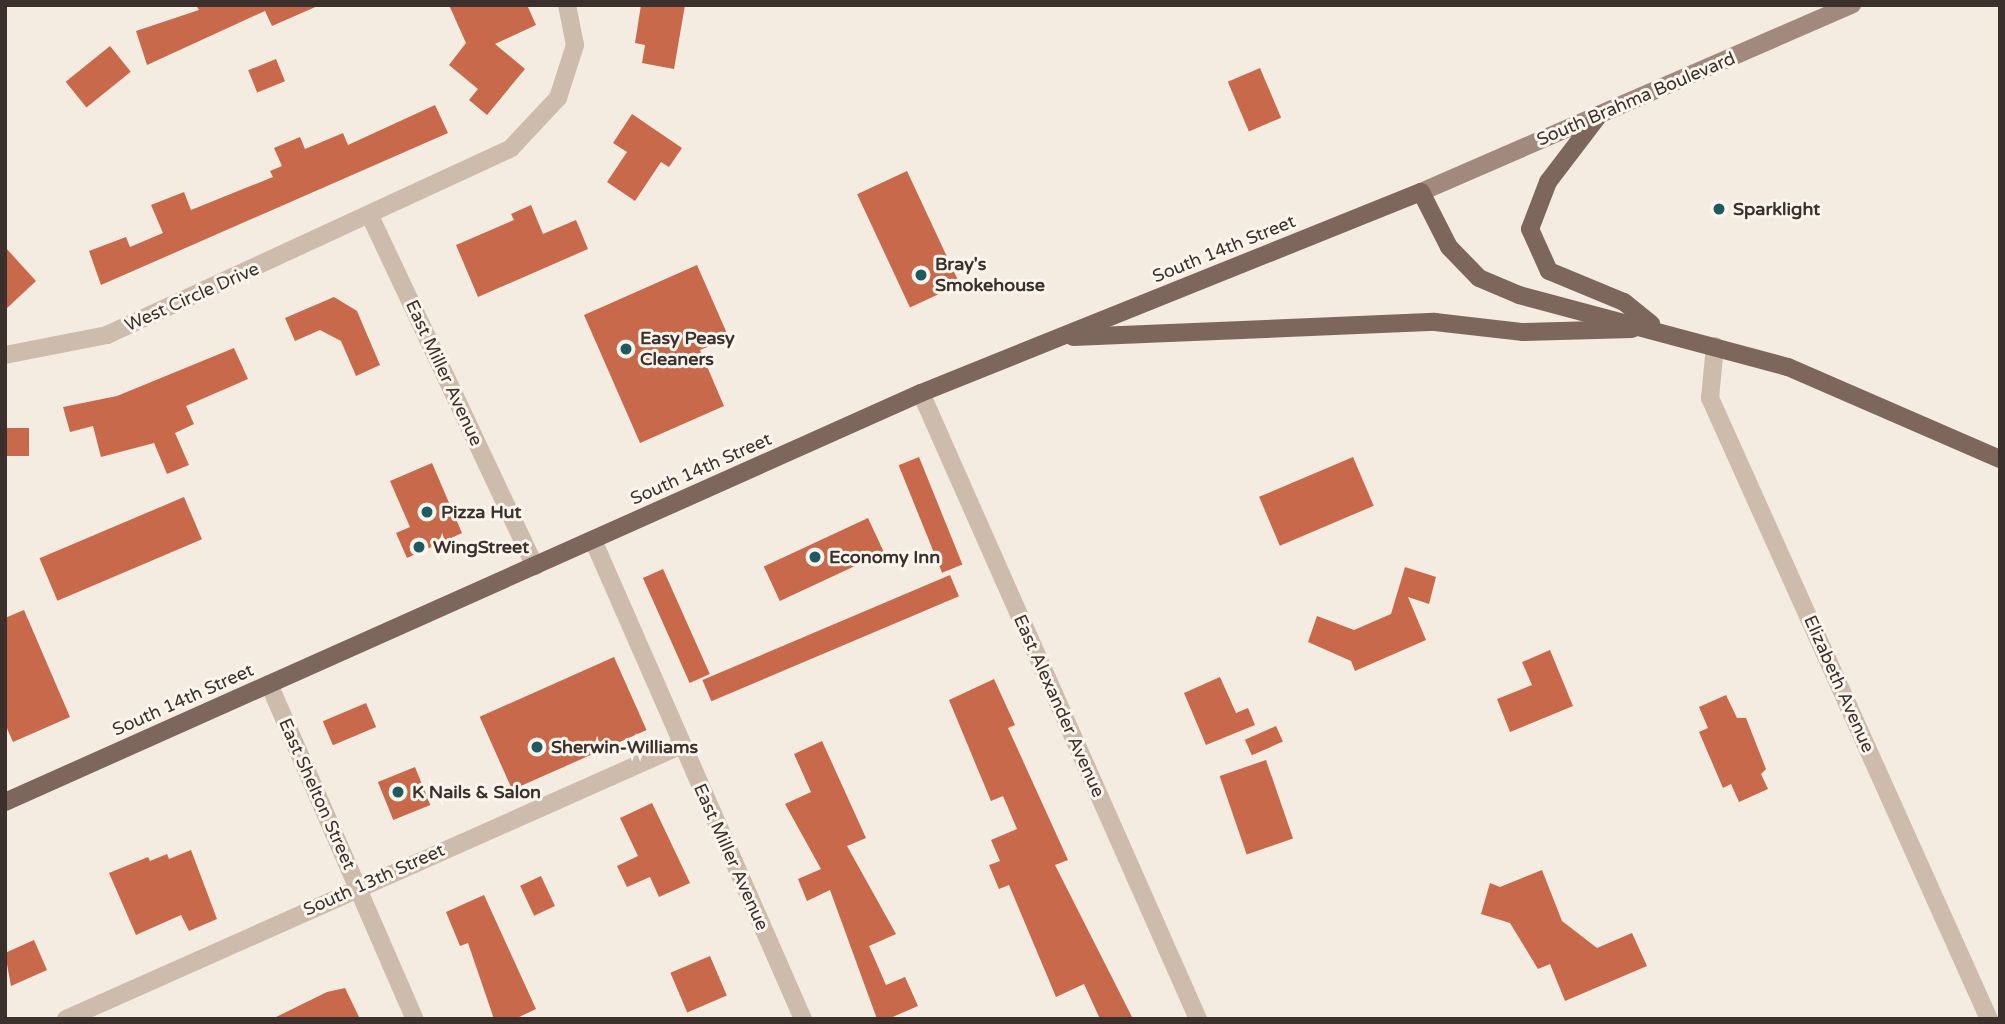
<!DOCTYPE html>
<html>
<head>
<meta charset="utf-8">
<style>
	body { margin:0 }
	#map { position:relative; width:2005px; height:1024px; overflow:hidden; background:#f4ebe1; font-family:"Varela Round",sans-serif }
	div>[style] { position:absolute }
	.building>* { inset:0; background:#c8694b; transform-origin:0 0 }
	.street>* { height:18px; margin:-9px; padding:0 9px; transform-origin:9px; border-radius:9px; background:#cdbbac }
	.secondary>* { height:18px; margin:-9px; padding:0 9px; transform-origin:9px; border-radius:9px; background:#a18a7d }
	.primary>* { height:18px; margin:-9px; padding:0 9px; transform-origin:9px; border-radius:9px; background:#7d675c }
	.dots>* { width:19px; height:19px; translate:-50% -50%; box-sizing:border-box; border:4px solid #fbf5ee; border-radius:50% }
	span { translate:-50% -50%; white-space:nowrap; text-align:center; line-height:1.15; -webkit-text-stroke:6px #fbf5ee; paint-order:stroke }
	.street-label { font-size:18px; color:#3b302b }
	.poi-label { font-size:18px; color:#3b302b; font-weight:700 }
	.left { translate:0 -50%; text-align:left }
	.frame { position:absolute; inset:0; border:7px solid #3b302b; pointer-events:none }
</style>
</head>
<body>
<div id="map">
	<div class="building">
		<i style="clip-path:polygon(196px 5px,320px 5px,272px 26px,265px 11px,147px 65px,136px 31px,199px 10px)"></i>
		<i style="clip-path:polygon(449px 5px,527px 5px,536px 25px,495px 44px,525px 69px,487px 115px,469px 100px,478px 89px,449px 65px,466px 43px)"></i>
		<i style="clip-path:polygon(641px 5px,685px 5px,674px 69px,642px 63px,645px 45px,635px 43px)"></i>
		<i style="left:110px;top:46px;width:33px;height:57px;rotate:51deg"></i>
		<i style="left:276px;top:59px;width:24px;height:30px;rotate:68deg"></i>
		<i style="left:1260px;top:68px;width:54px;height:35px;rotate:67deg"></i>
		<i style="clip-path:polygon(435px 105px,448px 133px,101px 285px,89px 251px,126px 237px,130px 247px,163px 233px,151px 205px,184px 192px,191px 210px,273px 177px,270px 171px,282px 166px,274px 148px,300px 137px,305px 149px,343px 133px,348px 145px)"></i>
		<i style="clip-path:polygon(632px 114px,682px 148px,669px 167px,661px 162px,635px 201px,607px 182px,627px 152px,613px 143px)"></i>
		<i style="left:907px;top:171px;width:125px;height:55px;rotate:65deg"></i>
		<i style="clip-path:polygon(531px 205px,543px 234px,576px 220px,588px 249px,478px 297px,456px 245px,514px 220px,511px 214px)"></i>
		<i style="clip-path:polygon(5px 247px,36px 281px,5px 310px)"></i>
		<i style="clip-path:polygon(697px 265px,729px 338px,700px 350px,724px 406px,640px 443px,584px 315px)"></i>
		<i style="clip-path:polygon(334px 297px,357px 311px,380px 365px,356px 376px,341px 341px,320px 330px,295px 341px,285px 318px)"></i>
		<i style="clip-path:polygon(234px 348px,248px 379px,186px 406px,194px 424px,175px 433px,189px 465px,167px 474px,154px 443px,101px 457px,93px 426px,70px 432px,63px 407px,117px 396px)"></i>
		<i style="left:5px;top:428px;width:24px;height:28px"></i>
		<i style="left:919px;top:457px;width:116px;height:22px;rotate:68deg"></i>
		<i style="left:1353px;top:457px;width:53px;height:102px;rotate:67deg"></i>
		<i style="clip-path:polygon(432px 463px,462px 533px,407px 558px,396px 533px,410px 527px,390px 481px)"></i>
		<i style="left:184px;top:497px;width:46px;height:157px;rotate:67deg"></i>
		<i style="left:868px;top:518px;width:38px;height:115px;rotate:65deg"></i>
		<i style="clip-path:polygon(1405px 567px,1436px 577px,1429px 604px,1408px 597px,1426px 640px,1355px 671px,1351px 661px,1308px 642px,1317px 616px,1354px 630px,1391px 614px)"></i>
		<i style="left:663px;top:569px;width:115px;height:22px;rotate:66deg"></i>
		<i style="left:950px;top:575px;width:23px;height:269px;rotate:67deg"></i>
		<i style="clip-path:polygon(24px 610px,70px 717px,13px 742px,5px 724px,5px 618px)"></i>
		<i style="clip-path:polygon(1550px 650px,1573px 706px,1510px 732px,1497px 699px,1532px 685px,1522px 662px)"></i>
		<i style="left:614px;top:657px;width:80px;height:147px;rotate:66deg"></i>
		<i style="clip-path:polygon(1220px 677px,1236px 713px,1248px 708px,1255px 725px,1206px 745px,1184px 693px)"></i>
		<i style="clip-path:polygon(994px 679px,1015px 725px,1008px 728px,1068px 860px,1055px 865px,1133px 1019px,1100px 1019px,1084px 984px,1056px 997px,1009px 885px,999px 889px,989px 865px,1000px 861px,991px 840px,1017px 829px,1003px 796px,991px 801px,949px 700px)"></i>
		<i style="clip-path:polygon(1726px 695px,1737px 718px,1746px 718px,1766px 769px,1761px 774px,1768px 789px,1739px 802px,1731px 784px,1723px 788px,1699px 732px,1708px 728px,1699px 707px)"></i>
		<i style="left:366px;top:703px;width:26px;height:47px;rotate:67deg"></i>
		<i style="left:1276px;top:726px;width:17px;height:34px;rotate:66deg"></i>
		<i style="clip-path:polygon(822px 741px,866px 838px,847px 846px,896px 934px,869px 946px,886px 985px,905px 977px,918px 1006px,888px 1019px,877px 1019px,830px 890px,807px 901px,798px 879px,821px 869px,785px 804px,811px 792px,794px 754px)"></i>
		<i style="left:1266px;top:760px;width:83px;height:49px;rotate:71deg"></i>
		<i style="left:415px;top:767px;width:41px;height:40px;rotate:68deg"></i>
		<i style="clip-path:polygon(652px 803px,690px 883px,659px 897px,650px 877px,627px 887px,617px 866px,638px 856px,620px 818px)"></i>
		<i style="clip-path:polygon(191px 850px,217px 919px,189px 931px,181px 915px,136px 935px,109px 873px,148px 857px,150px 861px,167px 854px,169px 859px)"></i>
		<i style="clip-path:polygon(1542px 870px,1562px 921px,1597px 948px,1632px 933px,1647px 966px,1565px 1001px,1550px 964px,1538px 969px,1510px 923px,1481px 914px,1490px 883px,1500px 887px)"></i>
		<i style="left:541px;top:876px;width:33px;height:23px;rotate:65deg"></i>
		<i style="clip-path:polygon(484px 895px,536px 1009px,515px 1019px,494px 1019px,468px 943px,460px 946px,446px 912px)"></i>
		<i style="clip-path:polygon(34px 940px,47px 970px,11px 986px,5px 953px)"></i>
		<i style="left:710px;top:956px;width:43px;height:43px;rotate:67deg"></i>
		<i style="clip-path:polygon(345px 988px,360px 1019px,272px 1019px,327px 992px)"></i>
	</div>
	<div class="street">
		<i style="left:371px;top:218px;width:385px;rotate:64.8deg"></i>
		<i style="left:1715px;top:346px;width:52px;rotate:95.5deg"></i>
		<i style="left:1710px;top:398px;width:681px;rotate:65.81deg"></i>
		<i style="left:5px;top:355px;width:104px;rotate:-11.1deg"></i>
		<i style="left:107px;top:335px;width:445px;rotate:-24.8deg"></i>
		<i style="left:511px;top:148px;width:69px;rotate:-46.8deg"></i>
		<i style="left:558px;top:98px;width:56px;rotate:-72.2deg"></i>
		<i style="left:575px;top:45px;width:41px;rotate:-101.3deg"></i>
		<i style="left:921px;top:393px;width:685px;rotate:66.13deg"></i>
		<i style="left:593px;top:540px;width:523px;rotate:66.33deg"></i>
		<i style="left:269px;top:684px;width:365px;rotate:66.5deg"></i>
		<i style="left:66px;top:1019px;width:674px;rotate:-23.98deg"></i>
	</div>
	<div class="secondary">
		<i style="left:1421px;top:192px;width:470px;rotate:-23.5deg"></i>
	</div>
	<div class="primary">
		<i style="left:1599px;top:115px;width:84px;rotate:127.3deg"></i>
		<i style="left:1548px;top:182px;width:50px;rotate:111deg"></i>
		<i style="left:1530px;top:229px;width:46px;rotate:65.7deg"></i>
		<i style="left:1549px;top:271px;width:81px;rotate:22.5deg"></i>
		<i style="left:1624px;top:302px;width:35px;rotate:39deg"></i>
		<i style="left:1073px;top:337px;width:362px;rotate:-2.4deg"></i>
		<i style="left:1435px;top:322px;width:89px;rotate:6.5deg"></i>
		<i style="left:1523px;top:332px;width:109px;rotate:-1.6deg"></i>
		<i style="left:5px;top:802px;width:1003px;rotate:-24.06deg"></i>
		<i style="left:921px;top:393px;width:539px;rotate:-21.9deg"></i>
		<i style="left:1421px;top:192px;width:62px;rotate:63deg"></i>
		<i style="left:1449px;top:247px;width:43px;rotate:45.9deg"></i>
		<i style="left:1479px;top:278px;width:43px;rotate:23deg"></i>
		<i style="left:1519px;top:295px;width:278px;rotate:15deg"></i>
		<i style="left:1788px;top:367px;width:231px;rotate:23.5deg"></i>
	</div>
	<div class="dots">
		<i style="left:1719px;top:209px;background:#1f5a5e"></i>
		<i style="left:921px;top:275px;background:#1f5a5e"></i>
		<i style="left:626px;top:349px;background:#1f5a5e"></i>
		<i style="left:427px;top:512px;background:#1f5a5e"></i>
		<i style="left:419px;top:547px;background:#1f5a5e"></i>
		<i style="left:815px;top:557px;background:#1f5a5e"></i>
		<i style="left:537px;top:747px;background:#1f5a5e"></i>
		<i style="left:398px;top:792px;background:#1f5a5e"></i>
	</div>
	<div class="street-label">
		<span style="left:1636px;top:99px;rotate:-23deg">South Brahma Boulevard</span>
		<span style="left:1224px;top:249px;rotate:-22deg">South 14th Street</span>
		<span style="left:192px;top:297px;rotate:-24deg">West Circle Drive</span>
		<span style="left:444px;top:373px;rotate:65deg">East Miller Avenue</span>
		<span style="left:701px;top:469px;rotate:-24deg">South 14th Street</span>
		<span style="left:1839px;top:684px;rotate:66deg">Elizabeth Avenue</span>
		<span style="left:183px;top:700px;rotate:-24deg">South 14th Street</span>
		<span style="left:1059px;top:706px;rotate:66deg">East Alexander Avenue</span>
		<span style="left:317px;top:794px;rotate:66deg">East Shelton Street</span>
		<span style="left:731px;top:857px;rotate:66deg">East Miller Avenue</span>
		<span style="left:374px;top:880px;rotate:-24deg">South 13th Street</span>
	</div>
	<div class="poi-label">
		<span class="left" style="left:1733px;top:209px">Sparklight</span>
		<span class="left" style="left:935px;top:275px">Bray's<br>Smokehouse</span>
		<span class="left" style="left:640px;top:349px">Easy Peasy<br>Cleaners</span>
		<span class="left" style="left:441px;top:512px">Pizza Hut</span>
		<span class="left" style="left:433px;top:547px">WingStreet</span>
		<span class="left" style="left:829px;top:557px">Economy Inn</span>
		<span class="left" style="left:551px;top:747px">Sherwin-Williams</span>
		<span class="left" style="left:412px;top:792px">K Nails &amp; Salon</span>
	</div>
	<div class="frame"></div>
</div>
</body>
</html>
